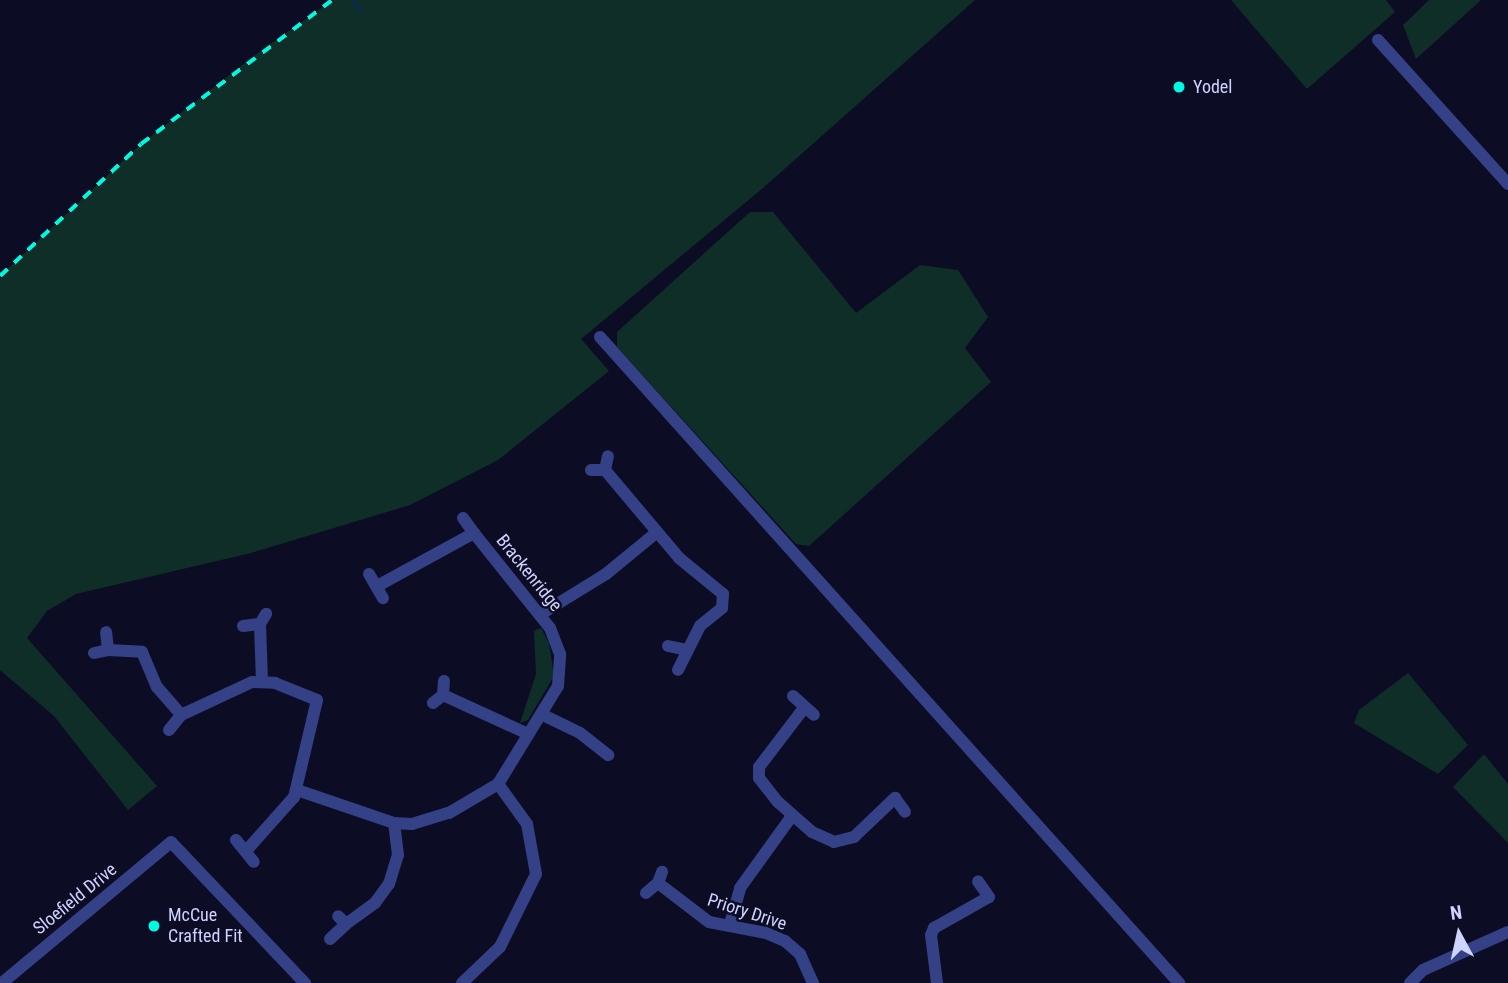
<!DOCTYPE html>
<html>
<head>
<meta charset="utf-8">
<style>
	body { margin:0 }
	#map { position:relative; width:1508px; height:983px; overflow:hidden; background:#0c0d24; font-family:"Roboto Condensed",sans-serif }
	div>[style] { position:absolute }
	.green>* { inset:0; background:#0f2e27 }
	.stream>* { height:3.5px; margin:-1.75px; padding:0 1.75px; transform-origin:1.75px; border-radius:1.75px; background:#082b47 }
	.street>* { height:12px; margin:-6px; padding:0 6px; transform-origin:6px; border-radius:6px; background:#344186 }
	.rail>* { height:3.5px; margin-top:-1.75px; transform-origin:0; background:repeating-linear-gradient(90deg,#00fae1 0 10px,transparent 0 19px) }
	.dots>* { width:19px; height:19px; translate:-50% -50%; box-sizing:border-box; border:4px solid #0c0d24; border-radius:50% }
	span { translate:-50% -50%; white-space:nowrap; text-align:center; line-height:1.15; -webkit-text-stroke:5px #0c0d24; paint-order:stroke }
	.poi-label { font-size:18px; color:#cfd3ff }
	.left { translate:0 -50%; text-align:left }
	.street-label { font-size:18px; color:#cfd3ff }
	.north { position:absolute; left:1424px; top:899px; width:70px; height:70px; -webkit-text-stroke:5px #0c0d24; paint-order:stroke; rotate:352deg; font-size:19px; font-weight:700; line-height:28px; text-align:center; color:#cfd3ff }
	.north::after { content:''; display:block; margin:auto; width:24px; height:32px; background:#cfd3ff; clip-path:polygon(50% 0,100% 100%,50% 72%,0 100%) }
</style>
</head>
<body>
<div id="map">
	<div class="green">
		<i style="clip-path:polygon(333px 0,975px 0,763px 188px,581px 339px,609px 371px,498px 460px,410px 505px,251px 553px,76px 594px,47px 611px,27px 638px,157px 786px,128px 810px,54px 716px,0 670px,0 276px,141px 144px,259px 52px)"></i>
		<i style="clip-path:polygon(1231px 0,1386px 0,1395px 12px,1307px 89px)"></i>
		<i style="clip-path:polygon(1429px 0,1481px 0,1416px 59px,1403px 25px)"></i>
		<i style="clip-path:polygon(750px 212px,773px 212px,856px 313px,920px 265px,958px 270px,988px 317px,965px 348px,991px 382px,809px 546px,796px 544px,617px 347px,617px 332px)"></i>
		<i style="clip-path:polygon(541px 628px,549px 643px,554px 676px,528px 720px,520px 723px,536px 674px,534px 631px)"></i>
		<i style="clip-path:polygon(1408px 673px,1468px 745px,1438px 774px,1354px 723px,1359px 710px)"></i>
		<i style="clip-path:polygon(1484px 754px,1508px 784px,1508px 843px,1453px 787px)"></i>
	</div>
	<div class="stream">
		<i style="left:353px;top:0;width:14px;rotate:54deg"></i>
	</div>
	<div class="street">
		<i style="left:1378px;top:40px;width:194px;rotate:47.9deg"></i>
		<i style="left:600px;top:337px;width:868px;rotate:48.13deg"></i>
		<i style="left:591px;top:470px;width:14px"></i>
		<i style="left:605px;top:470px;width:14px;rotate:-78deg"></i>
		<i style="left:605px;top:470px;width:115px;rotate:49.9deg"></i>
		<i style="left:679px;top:558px;width:57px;rotate:39.3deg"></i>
		<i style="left:723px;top:594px;width:14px;rotate:94deg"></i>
		<i style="left:722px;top:608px;width:28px;rotate:141deg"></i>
		<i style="left:700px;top:626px;width:49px;rotate:116.6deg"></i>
		<i style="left:463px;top:518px;width:19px;rotate:54deg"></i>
		<i style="left:369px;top:574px;width:28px;rotate:60deg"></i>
		<i style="left:541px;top:614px;width:76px;rotate:-31.6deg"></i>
		<i style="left:606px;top:574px;width:66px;rotate:-39.5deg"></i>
		<i style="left:260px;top:624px;width:57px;rotate:88deg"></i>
		<i style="left:243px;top:626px;width:17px;rotate:-7deg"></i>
		<i style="left:260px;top:624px;width:12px;rotate:-59deg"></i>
		<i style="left:668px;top:646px;width:19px;rotate:12deg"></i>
		<i style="left:108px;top:650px;width:34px;rotate:3deg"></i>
		<i style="left:142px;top:652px;width:38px;rotate:67deg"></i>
		<i style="left:157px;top:687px;width:37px;rotate:49deg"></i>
		<i style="left:181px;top:715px;width:78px;rotate:-24.9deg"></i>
		<i style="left:252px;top:682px;width:23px;rotate:2deg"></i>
		<i style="left:275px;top:683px;width:45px;rotate:22deg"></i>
		<i style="left:317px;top:700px;width:100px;rotate:103.3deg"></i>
		<i style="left:294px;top:797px;width:71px;rotate:131.6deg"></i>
		<i style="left:94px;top:653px;width:14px;rotate:-12deg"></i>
		<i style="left:108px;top:650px;width:18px;rotate:-96deg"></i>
		<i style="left:443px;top:695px;width:94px;rotate:24.6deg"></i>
		<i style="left:793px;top:696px;width:28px;rotate:42deg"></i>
		<i style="left:433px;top:703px;width:13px;rotate:-39deg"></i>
		<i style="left:443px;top:695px;width:14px;rotate:-86deg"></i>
		<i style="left:804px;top:708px;width:74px;rotate:127.3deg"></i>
		<i style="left:759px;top:767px;width:11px;rotate:90deg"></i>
		<i style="left:759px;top:778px;width:31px;rotate:52deg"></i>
		<i style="left:778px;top:802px;width:45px;rotate:41.4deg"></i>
		<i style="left:812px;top:832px;width:24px;rotate:24deg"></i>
		<i style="left:834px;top:842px;width:21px;rotate:-14deg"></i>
		<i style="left:854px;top:837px;width:57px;rotate:-43.6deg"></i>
		<i style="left:895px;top:798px;width:17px;rotate:54deg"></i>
		<i style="left:543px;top:715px;width:41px;rotate:25.9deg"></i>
		<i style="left:580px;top:733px;width:36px;rotate:38deg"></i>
		<i style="left:169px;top:730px;width:19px;rotate:-51deg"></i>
		<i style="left:297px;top:790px;width:102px;rotate:18.8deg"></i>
		<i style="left:394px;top:823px;width:18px;rotate:3deg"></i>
		<i style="left:412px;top:824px;width:39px;rotate:-17deg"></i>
		<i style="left:449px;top:813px;width:57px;rotate:-30.6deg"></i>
		<i style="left:498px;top:784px;width:115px;rotate:-58.5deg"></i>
		<i style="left:558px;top:686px;width:32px;rotate:-86deg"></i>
		<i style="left:560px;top:654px;width:28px;rotate:-111deg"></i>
		<i style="left:550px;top:628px;width:122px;rotate:-128.7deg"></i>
		<i style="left:474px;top:533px;width:108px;rotate:151.3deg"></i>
		<i style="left:236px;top:840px;width:28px;rotate:51deg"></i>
		<i style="left:658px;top:883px;width:64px;rotate:37.4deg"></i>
		<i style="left:709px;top:922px;width:58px;rotate:10.9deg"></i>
		<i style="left:766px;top:933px;width:21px;rotate:23deg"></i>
		<i style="left:785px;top:941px;width:20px;rotate:41deg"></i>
		<i style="left:800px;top:954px;width:32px;rotate:66deg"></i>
		<i style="left:646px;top:893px;width:16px;rotate:-40deg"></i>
		<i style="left:658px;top:883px;width:12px;rotate:-70deg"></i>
		<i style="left:346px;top:924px;width:36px;rotate:-36deg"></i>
		<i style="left:375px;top:903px;width:24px;rotate:-54deg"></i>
		<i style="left:389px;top:884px;width:30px;rotate:-73deg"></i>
		<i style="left:398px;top:855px;width:32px;rotate:-97deg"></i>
		<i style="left:730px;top:924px;width:37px;rotate:-74deg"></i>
		<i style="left:740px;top:888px;width:89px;rotate:-54.2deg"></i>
		<i style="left:330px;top:939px;width:22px;rotate:-43deg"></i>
		<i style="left:346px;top:924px;width:11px;rotate:-135deg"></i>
		<i style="left:2px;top:983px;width:220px;rotate:-39.8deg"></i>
		<i style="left:171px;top:842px;width:195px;rotate:46.5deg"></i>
		<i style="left:462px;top:983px;width:52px;rotate:-43.5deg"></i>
		<i style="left:500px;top:947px;width:81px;rotate:-63.7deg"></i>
		<i style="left:536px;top:874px;width:51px;rotate:-100.2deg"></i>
		<i style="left:527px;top:824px;width:49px;rotate:-125.9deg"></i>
		<i style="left:937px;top:983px;width:48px;rotate:-97.1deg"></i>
		<i style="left:931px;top:935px;width:8px;rotate:-67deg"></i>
		<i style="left:934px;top:928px;width:63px;rotate:-29.4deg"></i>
		<i style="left:989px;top:897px;width:19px;rotate:-125deg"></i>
		<i style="left:1410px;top:983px;width:18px;rotate:-45deg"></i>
		<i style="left:1423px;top:970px;width:93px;rotate:-24.1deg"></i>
	</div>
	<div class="rail">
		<i style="left:0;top:276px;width:193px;rotate:-43.1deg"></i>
		<i style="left:141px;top:144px;width:239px;rotate:-37deg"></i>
	</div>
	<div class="dots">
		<i style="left:1179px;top:87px;background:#00fae1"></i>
		<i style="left:154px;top:926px;background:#00fae1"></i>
	</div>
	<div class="poi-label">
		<span class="left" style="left:1193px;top:87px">Yodel</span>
		<span class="left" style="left:168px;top:926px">McCue<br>Crafted Fit</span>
	</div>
	<div class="street-label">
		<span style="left:529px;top:573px;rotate:51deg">Brackenridge</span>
		<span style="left:75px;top:899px;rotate:-39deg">Sloefield Drive</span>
		<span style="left:747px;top:912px;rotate:18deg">Priory Drive</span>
	</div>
	<div class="north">N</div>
</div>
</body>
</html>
